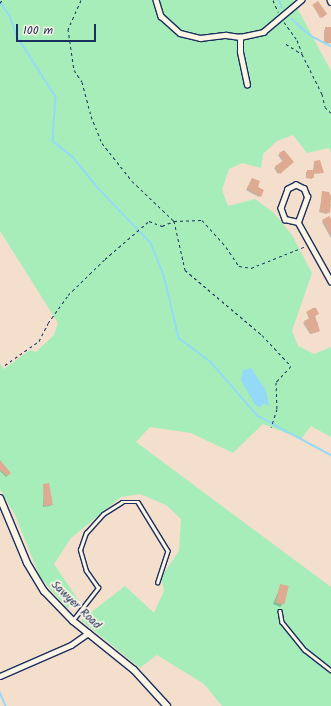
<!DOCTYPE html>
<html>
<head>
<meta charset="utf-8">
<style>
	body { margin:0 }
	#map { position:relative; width:331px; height:706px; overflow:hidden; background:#f3dfcc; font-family:Kalam,sans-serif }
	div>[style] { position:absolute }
	.green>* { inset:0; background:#a7edba }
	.water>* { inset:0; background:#94daf6 }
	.shadow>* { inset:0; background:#0003 }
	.stream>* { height:1.5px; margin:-0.75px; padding:0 0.75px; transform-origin:0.75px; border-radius:0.75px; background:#94daf6 }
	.building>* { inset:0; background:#deab92; transform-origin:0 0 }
	.path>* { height:1px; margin-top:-0.5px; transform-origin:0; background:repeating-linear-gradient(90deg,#1b2f5e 0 3px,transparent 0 6px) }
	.roads { filter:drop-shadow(1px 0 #1b2f5e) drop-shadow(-1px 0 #1b2f5e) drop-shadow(0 1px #1b2f5e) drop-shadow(0 -1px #1b2f5e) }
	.lane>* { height:2.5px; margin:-1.25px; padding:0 1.25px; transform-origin:1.25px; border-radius:1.25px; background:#fcf5e5 }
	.street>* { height:4.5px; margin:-2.25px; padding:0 2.25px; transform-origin:2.25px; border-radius:2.25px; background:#fcf5e5 }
	.secondary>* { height:6px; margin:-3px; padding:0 3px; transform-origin:3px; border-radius:3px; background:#fcf5e5 }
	span { translate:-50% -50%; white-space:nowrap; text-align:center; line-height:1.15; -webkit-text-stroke:3.5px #fcf5e5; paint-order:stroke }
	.street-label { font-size:12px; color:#1b2f5e }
	.scale { position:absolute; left:16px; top:24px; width:80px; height:18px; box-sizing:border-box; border:2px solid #1b2f5e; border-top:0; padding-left:5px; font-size:12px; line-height:14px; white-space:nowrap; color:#1b2f5e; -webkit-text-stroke:3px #fcf5e5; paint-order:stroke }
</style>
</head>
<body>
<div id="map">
	<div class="green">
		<i style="clip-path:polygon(0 0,293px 0,331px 71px,331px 152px,329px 148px,307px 153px,293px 135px,277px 141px,263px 154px,261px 168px,242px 163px,229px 169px,222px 190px,228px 206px,255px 199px,273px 212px,292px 235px,312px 273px,292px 331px,298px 346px,314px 354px,331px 347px,331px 437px,311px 426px,301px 439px,263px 424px,233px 453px,191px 433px,150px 427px,136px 442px,331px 587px,331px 706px,222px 706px,204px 684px,157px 655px,140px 668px,81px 620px,125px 586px,154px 613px,164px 591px,161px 577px,179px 551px,181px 519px,166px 505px,140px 494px,121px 497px,71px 538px,54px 564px,79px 601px,67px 608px,40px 577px,15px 515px,0 489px,0 364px,4px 369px,30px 350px,36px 352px,54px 335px,58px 323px,0 231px)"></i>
	</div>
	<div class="water">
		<i style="clip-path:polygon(251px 368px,266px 390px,269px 406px,264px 404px,260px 407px,255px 405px,241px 380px,243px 370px)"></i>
	</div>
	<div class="shadow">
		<i style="clip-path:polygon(313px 5px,326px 14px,320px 18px)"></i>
		<i style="clip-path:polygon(331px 28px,331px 43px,324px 44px,324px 30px)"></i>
		<i style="clip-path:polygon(284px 151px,293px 162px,278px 174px,274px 168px,283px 162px,278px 155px)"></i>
		<i style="clip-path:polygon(319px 161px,323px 173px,313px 174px,312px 179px,306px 178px,306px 172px,313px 171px,314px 162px)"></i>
		<i style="clip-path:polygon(252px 179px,260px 196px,259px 197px,246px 190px)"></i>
		<i style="clip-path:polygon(323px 192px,331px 205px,327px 214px,319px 212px)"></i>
		<i style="clip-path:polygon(323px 221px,331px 221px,331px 238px,322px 222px)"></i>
		<i style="clip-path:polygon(307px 313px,314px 316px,318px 324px,317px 332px,310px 334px,303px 323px,309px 320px)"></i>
		<i style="clip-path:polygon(0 462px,10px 473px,6px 477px,0 471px)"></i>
		<i style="clip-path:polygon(44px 485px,51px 505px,50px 506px,43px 507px)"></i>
		<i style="clip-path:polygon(281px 585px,282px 605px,280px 607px,273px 604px)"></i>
	</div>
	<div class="stream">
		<i style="left:279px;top:0;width:8px;rotate:67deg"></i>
		<i style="left:0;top:2px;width:17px;rotate:54deg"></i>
		<i style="left:10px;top:16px;width:21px;rotate:71deg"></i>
		<i style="left:17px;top:36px;width:72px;rotate:57.4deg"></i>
		<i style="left:56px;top:97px;width:44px;rotate:93.9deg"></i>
		<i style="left:53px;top:141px;width:26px;rotate:39deg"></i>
		<i style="left:73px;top:157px;width:41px;rotate:50.9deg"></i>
		<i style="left:99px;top:189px;width:75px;rotate:46.1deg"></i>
		<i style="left:151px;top:243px;width:35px;rotate:68deg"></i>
		<i style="left:164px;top:275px;width:65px;rotate:76.6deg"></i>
		<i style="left:179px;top:338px;width:40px;rotate:37deg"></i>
		<i style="left:211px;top:362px;width:72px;rotate:49deg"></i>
		<i style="left:258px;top:416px;width:83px;rotate:28.1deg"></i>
		<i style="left:292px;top:19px;width:25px;rotate:42deg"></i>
		<i style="left:311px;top:36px;width:22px;rotate:27deg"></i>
		<i style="left:0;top:692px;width:15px;rotate:67deg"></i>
	</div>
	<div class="building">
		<i style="left:318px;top:1px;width:16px;height:7px;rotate:55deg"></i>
		<i style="left:331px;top:27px;width:15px;height:6px;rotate:90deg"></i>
		<i style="clip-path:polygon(284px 150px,294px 162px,280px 174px,275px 166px,284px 160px,279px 153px)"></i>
		<i style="clip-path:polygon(320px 160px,324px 173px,314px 173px,314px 178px,307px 178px,307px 170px,314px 170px,314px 161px)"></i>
		<i style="clip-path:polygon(252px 178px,260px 181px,258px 187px,264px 190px,261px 197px,247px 188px)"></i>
		<i style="clip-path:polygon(322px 191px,329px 192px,331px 196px,330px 213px,320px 211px)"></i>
		<i style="clip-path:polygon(329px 216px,331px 219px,331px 234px,322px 220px)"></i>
		<i style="clip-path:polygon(313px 308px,316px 308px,319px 314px,315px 316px,320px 331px,311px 334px,304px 321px,310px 318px,306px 312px)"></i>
		<i style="clip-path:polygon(0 460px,11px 473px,7px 476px,0 470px)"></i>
		<i style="clip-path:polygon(49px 483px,53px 505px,44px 506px,43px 484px)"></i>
		<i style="left:280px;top:584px;width:9px;height:19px;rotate:13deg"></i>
	</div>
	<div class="path">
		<i style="left:81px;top:0;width:32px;rotate:114deg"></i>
		<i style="left:68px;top:29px;width:41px;rotate:81.7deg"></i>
		<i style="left:74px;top:70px;width:14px;rotate:56deg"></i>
		<i style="left:82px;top:82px;width:35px;rotate:75deg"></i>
		<i style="left:91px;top:116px;width:29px;rotate:68deg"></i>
		<i style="left:102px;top:143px;width:48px;rotate:51.7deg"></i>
		<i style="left:132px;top:181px;width:58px;rotate:43.6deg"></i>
		<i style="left:174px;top:221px;width:50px;rotate:77.3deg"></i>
		<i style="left:185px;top:270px;width:101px;rotate:40.2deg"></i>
		<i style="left:262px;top:335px;width:42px;rotate:46.9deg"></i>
		<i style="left:291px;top:366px;width:22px;rotate:133deg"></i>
		<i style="left:276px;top:382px;width:27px;rotate:88deg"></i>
		<i style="left:277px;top:409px;width:19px;rotate:108deg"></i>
		<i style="left:273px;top:0;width:13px;rotate:67deg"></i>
		<i style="left:0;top:3px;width:4px;rotate:-56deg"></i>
		<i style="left:284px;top:22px;width:22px;rotate:54deg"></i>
		<i style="left:297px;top:40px;width:14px;rotate:69deg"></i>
		<i style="left:286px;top:44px;width:19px;rotate:32deg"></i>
		<i style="left:302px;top:54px;width:45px;rotate:63.4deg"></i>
		<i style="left:322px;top:94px;width:13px;rotate:77deg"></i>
		<i style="left:325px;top:107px;width:8px;rotate:45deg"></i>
		<i style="left:5px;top:365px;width:42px;rotate:-35.2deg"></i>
		<i style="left:39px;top:341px;width:20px;rotate:-63deg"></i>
		<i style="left:48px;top:323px;width:34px;rotate:-54deg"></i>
		<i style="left:68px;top:295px;width:52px;rotate:-44.2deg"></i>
		<i style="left:105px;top:259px;width:58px;rotate:-40.8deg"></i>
		<i style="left:149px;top:221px;width:14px;rotate:21deg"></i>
		<i style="left:162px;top:226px;width:13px;rotate:-23deg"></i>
		<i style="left:174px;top:221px;width:28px;rotate:-2deg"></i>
		<i style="left:202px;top:220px;width:36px;rotate:48deg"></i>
		<i style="left:226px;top:247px;width:23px;rotate:56deg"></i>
		<i style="left:239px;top:266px;width:12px;rotate:9deg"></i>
		<i style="left:251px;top:268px;width:59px;rotate:-21.8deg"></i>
	</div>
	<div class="roads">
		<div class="lane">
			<i style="left:280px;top:611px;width:11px;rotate:80deg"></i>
			<i style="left:282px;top:622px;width:36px;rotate:51deg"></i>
			<i style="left:305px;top:650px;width:33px;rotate:38deg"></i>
			<i style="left:73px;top:620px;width:41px;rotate:-52deg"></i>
			<i style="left:98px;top:588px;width:21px;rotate:-125deg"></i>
			<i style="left:86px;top:571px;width:22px;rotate:-106deg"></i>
			<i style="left:80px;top:550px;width:18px;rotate:-71deg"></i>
			<i style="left:86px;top:533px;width:25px;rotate:-48deg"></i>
			<i style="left:103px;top:514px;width:22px;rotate:-32deg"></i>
			<i style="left:122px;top:502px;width:16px"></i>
			<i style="left:138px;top:502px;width:57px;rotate:58.5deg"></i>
			<i style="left:168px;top:551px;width:33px;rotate:108deg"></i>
		</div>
		<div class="street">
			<i style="left:156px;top:0;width:17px;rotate:73deg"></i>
			<i style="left:161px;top:16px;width:25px;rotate:42deg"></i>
			<i style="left:180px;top:33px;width:21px;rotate:14deg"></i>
			<i style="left:200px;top:38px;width:26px;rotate:-7deg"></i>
			<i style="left:226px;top:35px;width:14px;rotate:8deg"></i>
			<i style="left:330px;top:0;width:2px;rotate:63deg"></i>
			<i style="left:247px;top:85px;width:34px;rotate:-102deg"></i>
			<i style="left:240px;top:52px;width:15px;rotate:-90deg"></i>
			<i style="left:240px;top:37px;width:24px;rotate:-12deg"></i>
			<i style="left:263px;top:32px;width:50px;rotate:-40.1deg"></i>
			<i style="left:298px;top:222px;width:27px;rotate:-70deg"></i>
			<i style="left:307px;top:197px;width:9px;rotate:-111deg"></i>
			<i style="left:304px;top:189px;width:9px;rotate:-153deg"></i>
			<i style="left:296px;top:185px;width:9px;rotate:153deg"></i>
			<i style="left:288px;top:189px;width:20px;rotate:110deg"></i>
			<i style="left:281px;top:208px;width:12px;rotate:70deg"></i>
			<i style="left:285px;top:219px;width:13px;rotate:13deg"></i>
			<i style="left:298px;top:222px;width:68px;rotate:60.8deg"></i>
			<i style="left:0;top:676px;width:77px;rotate:-23.6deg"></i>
			<i style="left:71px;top:645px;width:21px;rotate:-35deg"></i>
		</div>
		<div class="secondary">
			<i style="left:0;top:498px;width:70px;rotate:67.4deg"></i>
			<i style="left:27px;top:563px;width:33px;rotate:59deg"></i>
			<i style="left:44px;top:591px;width:42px;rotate:46deg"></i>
			<i style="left:73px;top:621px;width:78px;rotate:38.8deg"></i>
			<i style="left:134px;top:670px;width:49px;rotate:47.5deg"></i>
		</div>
	</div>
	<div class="street-label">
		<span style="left:76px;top:605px;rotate:44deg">Sawyer Road</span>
	</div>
	<div class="scale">100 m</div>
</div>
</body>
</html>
